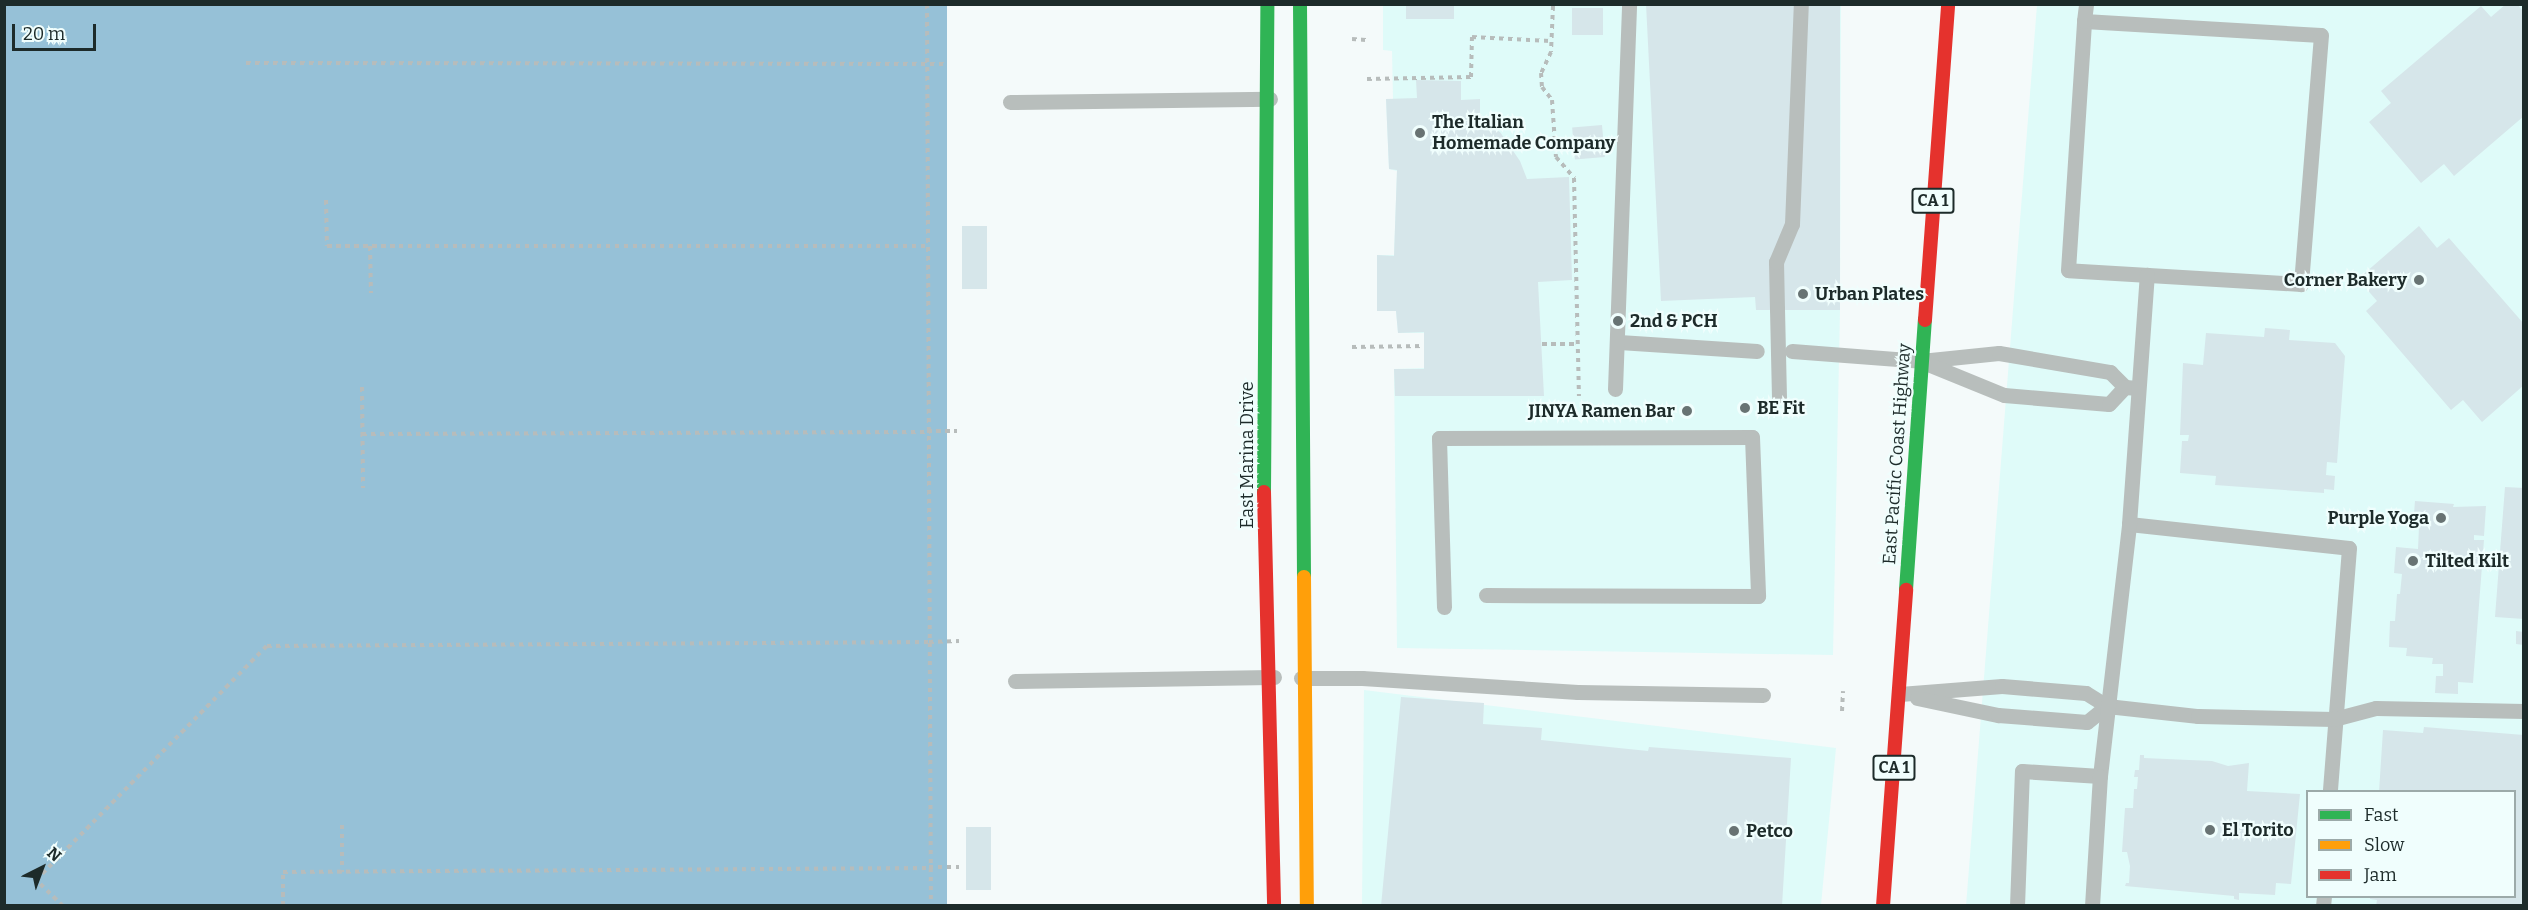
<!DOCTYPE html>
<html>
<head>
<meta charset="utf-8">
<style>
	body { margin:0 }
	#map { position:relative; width:2528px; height:910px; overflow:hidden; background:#f4fafa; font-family:Bitter,serif }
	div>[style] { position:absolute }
	.built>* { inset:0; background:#dffbf9 }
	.water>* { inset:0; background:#96c1d7; transform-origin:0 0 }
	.building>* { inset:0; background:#d6e6ea; transform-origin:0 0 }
	.path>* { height:4px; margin-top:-2px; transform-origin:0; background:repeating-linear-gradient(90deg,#b7bcbb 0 4.5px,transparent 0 9px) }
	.lane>* { height:15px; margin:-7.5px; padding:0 7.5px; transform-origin:7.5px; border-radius:7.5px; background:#b8bebc }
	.fast>* { height:14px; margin:-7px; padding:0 7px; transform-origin:7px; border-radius:7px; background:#30b455 }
	.slow>* { height:14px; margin:-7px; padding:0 7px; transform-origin:7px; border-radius:7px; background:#ff9f0a }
	.jam>* { height:14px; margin:-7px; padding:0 7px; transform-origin:7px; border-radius:7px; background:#e5322d }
	.lane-bridge>* { height:15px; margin:-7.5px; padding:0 7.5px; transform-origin:7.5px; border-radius:7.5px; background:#b8bebc }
	.dots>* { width:16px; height:16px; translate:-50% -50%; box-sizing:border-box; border:3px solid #f0fefd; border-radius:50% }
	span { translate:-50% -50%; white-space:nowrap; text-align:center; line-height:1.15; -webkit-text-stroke:4.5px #f0fefd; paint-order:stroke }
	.shield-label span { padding:2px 4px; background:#f0fefd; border:2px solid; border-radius:4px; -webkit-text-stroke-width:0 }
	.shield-label { font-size:16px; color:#1d2b2a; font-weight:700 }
	.poi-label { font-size:18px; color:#1d2b2a; font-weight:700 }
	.left { translate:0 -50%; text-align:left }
	.right { translate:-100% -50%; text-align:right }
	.street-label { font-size:18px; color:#1d2b2a }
	.frame { position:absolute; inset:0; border:6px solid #1d2b2a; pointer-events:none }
	.legend { position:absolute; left:2306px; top:790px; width:210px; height:108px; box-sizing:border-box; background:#f0fefd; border:2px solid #9caaa9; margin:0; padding:8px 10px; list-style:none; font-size:18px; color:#1d2b2a }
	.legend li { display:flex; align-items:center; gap:12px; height:30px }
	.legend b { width:30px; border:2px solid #9caaa9 }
	.north { position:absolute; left:12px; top:838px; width:60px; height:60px; -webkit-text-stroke:4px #f0fefd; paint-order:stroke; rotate:42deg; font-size:16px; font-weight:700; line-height:24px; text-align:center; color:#1d2b2a }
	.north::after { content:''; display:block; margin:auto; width:21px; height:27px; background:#1d2b2a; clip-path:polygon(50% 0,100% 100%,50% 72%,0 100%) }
	.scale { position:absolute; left:12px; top:24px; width:84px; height:27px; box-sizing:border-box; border:3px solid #1d2b2a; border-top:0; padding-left:8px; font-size:18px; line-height:21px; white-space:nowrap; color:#1d2b2a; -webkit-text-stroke:4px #f0fefd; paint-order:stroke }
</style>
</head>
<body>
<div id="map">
	<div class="built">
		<i style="clip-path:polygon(1383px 5px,1841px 5px,1840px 310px,1833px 655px,1397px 648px,1394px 369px,1424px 368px,1424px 333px,1398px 333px,1396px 311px,1377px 311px,1377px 255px,1394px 255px,1397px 171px,1389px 169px,1386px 99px,1393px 99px,1392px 51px,1383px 50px)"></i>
		<i style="clip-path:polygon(evenodd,2037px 5px,2523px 5px,2523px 905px,1966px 906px,2037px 5px,2308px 792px,2514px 792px,2514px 896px,2308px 896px,2308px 792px)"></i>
		<i style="clip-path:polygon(1364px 690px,1836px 748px,1821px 905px,1362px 906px)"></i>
	</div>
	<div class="water">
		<i style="left:5px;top:4px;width:942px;height:901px"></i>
	</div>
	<div class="building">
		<i style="left:1406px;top:4px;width:48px;height:15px"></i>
		<i style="clip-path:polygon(1646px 4px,1840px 4px,1840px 310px,1756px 310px,1755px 297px,1661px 301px)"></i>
		<i style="clip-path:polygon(2506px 4px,2517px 4px,2524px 12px,2524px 116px,2454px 176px,2444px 164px,2421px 183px,2369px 122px,2391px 103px,2381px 91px,2481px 6px,2491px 17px)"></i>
		<i style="left:1603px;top:8px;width:27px;height:31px;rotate:90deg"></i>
		<i style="clip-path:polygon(1416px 80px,1461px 81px,1461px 100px,1480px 99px,1480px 121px,1500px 132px,1520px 161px,1527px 179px,1569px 177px,1572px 280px,1538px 282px,1544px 396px,1395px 396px,1394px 369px,1424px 369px,1424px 332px,1398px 333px,1396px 311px,1377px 311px,1377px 255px,1394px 256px,1397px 170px,1389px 169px,1386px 99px,1417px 98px)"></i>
		<i style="left:1602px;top:125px;width:32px;height:30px;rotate:85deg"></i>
		<i style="left:962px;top:226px;width:25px;height:63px"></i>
		<i style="clip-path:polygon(2419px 226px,2437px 248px,2449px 238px,2524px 324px,2524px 385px,2482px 422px,2463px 400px,2451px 410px,2366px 311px,2377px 301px,2358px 279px)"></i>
		<i style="clip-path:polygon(2265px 328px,2290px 330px,2289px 340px,2335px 343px,2345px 356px,2337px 463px,2327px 462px,2326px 475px,2335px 476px,2334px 490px,2324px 489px,2324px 493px,2215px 485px,2216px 476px,2180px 473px,2182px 441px,2188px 441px,2189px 435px,2180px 435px,2183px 363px,2203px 365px,2206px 333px,2264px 337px)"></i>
		<i style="clip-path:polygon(2505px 487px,2524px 488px,2524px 619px,2495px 617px)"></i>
		<i style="clip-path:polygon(2415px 501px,2454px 504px,2453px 507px,2486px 506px,2484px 536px,2474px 535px,2474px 540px,2484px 540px,2473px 683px,2458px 682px,2458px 694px,2435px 693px,2436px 676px,2443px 676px,2443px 664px,2432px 664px,2433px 658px,2406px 656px,2407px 648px,2389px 647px,2390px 621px,2395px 621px,2397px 594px,2400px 594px,2402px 574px,2394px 573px,2396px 547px,2418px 549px,2419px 527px,2413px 527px)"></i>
		<i style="clip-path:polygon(2516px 631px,2524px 632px,2524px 645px,2516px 644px)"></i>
		<i style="clip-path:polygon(1401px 697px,1484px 703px,1483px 724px,1542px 728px,1541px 740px,1648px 751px,1649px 747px,1791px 758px,1782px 906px,1381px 906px)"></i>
		<i style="clip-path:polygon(2424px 727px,2524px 735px,2524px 906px,2376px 906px,2377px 900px,2370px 899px,2370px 896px,2514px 896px,2514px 792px,2379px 792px,2383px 730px,2423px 733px)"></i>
		<i style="clip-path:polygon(2140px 755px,2144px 755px,2144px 758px,2212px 761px,2228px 766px,2249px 763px,2247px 791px,2300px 794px,2291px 884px,2276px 883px,2275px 895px,2239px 893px,2239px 900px,2234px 899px,2234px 896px,2125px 886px,2126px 883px,2129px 883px,2130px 866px,2127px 852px,2122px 852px,2125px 808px,2133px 808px,2134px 789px,2137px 789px,2138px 777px,2134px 777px,2135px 770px,2139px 770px)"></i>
		<i style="left:991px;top:827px;width:63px;height:25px;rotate:90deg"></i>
	</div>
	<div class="path">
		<i style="left:927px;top:4px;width:902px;rotate:89.75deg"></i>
		<i style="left:1553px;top:6px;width:46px;rotate:92.5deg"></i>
		<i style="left:1551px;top:52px;width:23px;rotate:115deg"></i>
		<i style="left:1541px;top:73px;width:14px;rotate:86deg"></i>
		<i style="left:1542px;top:87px;width:16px;rotate:52deg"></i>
		<i style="left:1552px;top:100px;width:57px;rotate:86deg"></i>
		<i style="left:1556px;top:157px;width:28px;rotate:49deg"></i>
		<i style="left:1574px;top:178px;width:218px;rotate:88.7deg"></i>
		<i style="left:1352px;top:39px;width:14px;rotate:4deg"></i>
		<i style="left:246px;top:63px;width:701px;rotate:0.08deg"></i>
		<i style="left:1367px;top:79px;width:104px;rotate:-1.1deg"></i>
		<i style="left:1471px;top:77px;width:40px;rotate:-88.6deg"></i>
		<i style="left:1472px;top:37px;width:79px;rotate:2.9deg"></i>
		<i style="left:326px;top:200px;width:46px;rotate:88.8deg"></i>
		<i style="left:327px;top:246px;width:602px"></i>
		<i style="left:370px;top:246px;width:47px;rotate:88.8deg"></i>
		<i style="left:1542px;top:344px;width:35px"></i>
		<i style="left:1352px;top:347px;width:72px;rotate:-0.8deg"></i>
		<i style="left:362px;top:387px;width:101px;rotate:89.4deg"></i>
		<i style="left:927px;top:431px;width:30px"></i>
		<i style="left:362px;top:434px;width:568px;rotate:-0.2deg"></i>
		<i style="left:929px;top:642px;width:30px;rotate:-2deg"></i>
		<i style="left:1842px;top:711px;width:20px;rotate:-87deg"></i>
		<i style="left:342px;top:825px;width:47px;rotate:90deg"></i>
		<i style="left:929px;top:867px;width:30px"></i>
		<i style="left:63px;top:906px;width:37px;rotate:-136deg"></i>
		<i style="left:36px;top:880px;width:329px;rotate:-45.4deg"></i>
		<i style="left:267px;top:646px;width:663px;rotate:-0.35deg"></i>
		<i style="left:283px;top:906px;width:34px;rotate:-90deg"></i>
		<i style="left:283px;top:872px;width:648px;rotate:-0.35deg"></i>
	</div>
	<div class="lane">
		<i style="left:2084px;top:21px;width:237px;rotate:3.4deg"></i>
		<i style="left:2321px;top:35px;width:250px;rotate:94.6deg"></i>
		<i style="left:2301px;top:284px;width:233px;rotate:-176.6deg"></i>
		<i style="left:2068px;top:270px;width:250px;rotate:-86.3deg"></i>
		<i style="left:2084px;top:21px;width:17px;rotate:-83deg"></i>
		<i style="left:1010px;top:102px;width:260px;rotate:-0.7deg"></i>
		<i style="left:1777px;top:309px;width:47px;rotate:-91.2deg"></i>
		<i style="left:1776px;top:262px;width:41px;rotate:-67.2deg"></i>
		<i style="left:1792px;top:224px;width:220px;rotate:-87.7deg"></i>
		<i style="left:1619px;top:342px;width:138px;rotate:3.7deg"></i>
		<i style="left:1792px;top:351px;width:129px;rotate:4.4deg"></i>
		<i style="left:1921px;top:361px;width:78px;rotate:-5.9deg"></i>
		<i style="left:1999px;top:353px;width:113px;rotate:9.7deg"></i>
		<i style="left:2110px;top:372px;width:21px;rotate:45deg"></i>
		<i style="left:2125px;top:387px;width:13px;rotate:4deg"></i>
		<i style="left:1923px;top:362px;width:87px;rotate:22.2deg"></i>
		<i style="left:2004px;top:395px;width:105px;rotate:4.9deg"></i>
		<i style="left:2109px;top:404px;width:23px;rotate:-47deg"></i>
		<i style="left:1615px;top:389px;width:385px;rotate:-87.9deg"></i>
		<i style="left:2129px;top:524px;width:221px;rotate:6.2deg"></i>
		<i style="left:2349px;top:548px;width:245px;rotate:94.5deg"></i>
		<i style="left:1444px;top:607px;width:169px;rotate:-91.7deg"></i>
		<i style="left:1439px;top:438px;width:313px;rotate:-0.2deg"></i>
		<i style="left:1752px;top:437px;width:159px;rotate:87.8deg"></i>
		<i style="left:1758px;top:596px;width:272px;rotate:-179.8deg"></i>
		<i style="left:1301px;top:678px;width:61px"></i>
		<i style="left:1362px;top:678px;width:216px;rotate:3.7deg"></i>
		<i style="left:1578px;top:692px;width:185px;rotate:0.9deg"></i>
		<i style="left:1015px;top:681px;width:259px;rotate:-0.9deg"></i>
		<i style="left:1900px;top:694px;width:102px;rotate:-4.5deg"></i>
		<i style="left:2002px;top:686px;width:84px;rotate:4.8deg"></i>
		<i style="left:2086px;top:693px;width:25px;rotate:32deg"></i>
		<i style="left:2107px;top:706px;width:92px;rotate:6.3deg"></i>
		<i style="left:2198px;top:716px;width:136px;rotate:1.3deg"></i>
		<i style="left:2334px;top:719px;width:43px;rotate:-14.7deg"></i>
		<i style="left:2376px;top:708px;width:148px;rotate:1.2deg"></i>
		<i style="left:1917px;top:698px;width:83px;rotate:11.9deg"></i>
		<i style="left:1998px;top:715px;width:89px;rotate:4.5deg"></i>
		<i style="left:2087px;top:722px;width:26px;rotate:-39deg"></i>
		<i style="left:2017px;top:906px;width:135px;rotate:-87.9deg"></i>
		<i style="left:2022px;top:771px;width:78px;rotate:3.7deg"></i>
		<i style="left:2100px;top:776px;width:254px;rotate:-83.4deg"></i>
		<i style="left:2129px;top:524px;width:250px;rotate:-85.9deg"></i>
		<i style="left:2092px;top:906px;width:130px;rotate:-86.5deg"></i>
		<i style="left:2323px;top:906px;width:10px;rotate:-84deg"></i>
	</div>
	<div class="fast">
		<i style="left:1300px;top:4px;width:573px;rotate:89.6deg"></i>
		<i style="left:1264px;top:492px;width:488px;rotate:-89.6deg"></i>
		<i style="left:1906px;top:590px;width:271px;rotate:-86deg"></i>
	</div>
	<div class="slow">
		<i style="left:1304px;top:577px;width:329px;rotate:89.5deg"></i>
	</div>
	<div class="jam">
		<i style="left:1925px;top:320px;width:317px;rotate:-85.8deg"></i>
		<i style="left:1264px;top:492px;width:414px;rotate:88.6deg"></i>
		<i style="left:1883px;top:906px;width:317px;rotate:-85.8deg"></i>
	</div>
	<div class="lane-bridge">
		<i style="left:1777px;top:309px;width:88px;rotate:88.7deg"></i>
	</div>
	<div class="dots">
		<i style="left:1420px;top:133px;background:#687373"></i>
		<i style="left:2419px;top:280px;background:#687373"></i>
		<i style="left:1803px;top:294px;background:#687373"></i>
		<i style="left:1618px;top:321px;background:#687373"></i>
		<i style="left:1745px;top:408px;background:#687373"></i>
		<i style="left:1687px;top:411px;background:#687373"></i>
		<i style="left:2441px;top:518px;background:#687373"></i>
		<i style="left:2413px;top:561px;background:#687373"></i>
		<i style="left:2210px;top:830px;background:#687373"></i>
		<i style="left:1734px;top:831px;background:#687373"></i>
	</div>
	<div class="shield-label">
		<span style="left:1933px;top:201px">CA 1</span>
		<span style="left:1894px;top:768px">CA 1</span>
	</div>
	<div class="poi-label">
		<span class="left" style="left:1432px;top:133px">The Italian<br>Homemade Company</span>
		<span class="right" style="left:2407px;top:280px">Corner Bakery</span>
		<span class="left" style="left:1815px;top:294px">Urban Plates</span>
		<span class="left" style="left:1630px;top:321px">2nd &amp; PCH</span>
		<span class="left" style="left:1757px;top:408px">BE Fit</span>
		<span class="right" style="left:1675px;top:411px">JINYA Ramen Bar</span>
		<span class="right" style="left:2429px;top:518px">Purple Yoga</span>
		<span class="left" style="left:2425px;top:561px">Tilted Kilt</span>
		<span class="left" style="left:2222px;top:830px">El Torito</span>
		<span class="left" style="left:1746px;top:831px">Petco</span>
	</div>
	<div class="street-label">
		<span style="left:1897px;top:454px;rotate:-86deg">East Pacific Coast Highway</span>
		<span style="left:1247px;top:455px;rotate:-90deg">East Marina Drive</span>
	</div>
	<div class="frame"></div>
	<ul class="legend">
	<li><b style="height:8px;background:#30b455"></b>Fast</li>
	<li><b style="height:8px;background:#ff9f0a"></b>Slow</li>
	<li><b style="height:8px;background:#e5322d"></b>Jam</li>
	</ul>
	<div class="north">N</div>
	<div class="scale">20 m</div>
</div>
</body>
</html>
